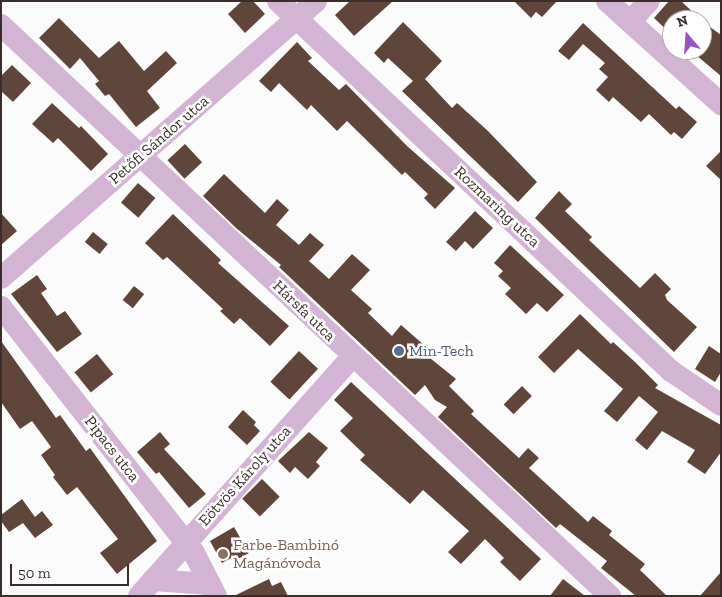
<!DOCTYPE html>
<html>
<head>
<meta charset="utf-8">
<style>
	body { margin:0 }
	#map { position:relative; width:722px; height:597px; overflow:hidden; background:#fbfbfb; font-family:"Zilla Slab",serif }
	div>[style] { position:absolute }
	.building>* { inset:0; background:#60453b; transform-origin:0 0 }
	.minor>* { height:22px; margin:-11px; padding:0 11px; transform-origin:11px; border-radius:11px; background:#d3b4d5 }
	.dots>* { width:14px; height:14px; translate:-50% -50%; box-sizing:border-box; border:2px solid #fff; border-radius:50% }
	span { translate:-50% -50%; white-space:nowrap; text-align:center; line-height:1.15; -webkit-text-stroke:5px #fff; paint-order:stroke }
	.street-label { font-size:16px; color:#3b2e2a }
	.service-label { font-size:16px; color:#4e5e75 }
	.left { translate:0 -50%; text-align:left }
	.education-label { font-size:16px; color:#785e54 }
	.frame { position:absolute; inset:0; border:2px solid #3b2e2a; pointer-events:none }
	.north { position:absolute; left:662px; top:10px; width:50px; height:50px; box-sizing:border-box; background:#fff; border:1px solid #b1abaa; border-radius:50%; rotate:342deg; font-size:14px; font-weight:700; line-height:20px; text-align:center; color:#3b2e2a }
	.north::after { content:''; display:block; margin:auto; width:18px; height:22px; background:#9952c6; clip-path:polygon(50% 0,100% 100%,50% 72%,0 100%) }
	.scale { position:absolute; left:10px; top:564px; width:119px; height:22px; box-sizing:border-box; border:2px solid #3b2e2a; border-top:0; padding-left:6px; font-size:15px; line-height:18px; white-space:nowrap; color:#3b2e2a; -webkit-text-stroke:4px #fff; paint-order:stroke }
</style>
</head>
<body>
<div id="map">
	<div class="building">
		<i style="clip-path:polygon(242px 1px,253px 1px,265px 14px,245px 33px,228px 14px)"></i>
		<i style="clip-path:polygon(350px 1px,393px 1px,354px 36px,335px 15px)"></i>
		<i style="clip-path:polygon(514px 1px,557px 1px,542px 17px,536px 12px,531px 18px)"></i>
		<i style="clip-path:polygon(669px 1px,681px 1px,701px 20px,672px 20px,672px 35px,654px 18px)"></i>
		<i style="clip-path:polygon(59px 18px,99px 58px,119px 41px,144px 71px,166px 51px,177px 63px,147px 91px,160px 108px,136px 127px,109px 94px,105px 96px,95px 84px,99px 81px,80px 58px,70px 69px,39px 38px)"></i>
		<i style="clip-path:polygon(702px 21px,721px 35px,721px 76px,690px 50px,702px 50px)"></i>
		<i style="clip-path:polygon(403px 22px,442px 61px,425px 79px,452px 108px,457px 103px,488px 131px,537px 182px,518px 202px,402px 91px,413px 81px,388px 58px,384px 63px,374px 53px)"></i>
		<i style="clip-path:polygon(583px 23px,676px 109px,679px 106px,697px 122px,682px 139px,674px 132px,671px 135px,649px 114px,641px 122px,613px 97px,609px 102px,596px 90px,608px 77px,599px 69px,605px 63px,583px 44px,569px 60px,558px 51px)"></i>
		<i style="clip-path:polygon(297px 42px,312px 58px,308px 61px,339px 90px,346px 84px,407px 146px,455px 188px,435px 209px,424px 198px,428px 194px,405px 172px,402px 175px,347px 121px,337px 131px,311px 105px,307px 110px,279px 83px,271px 92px,259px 81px)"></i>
		<i style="clip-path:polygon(12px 65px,31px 83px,13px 102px,1px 91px,1px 76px)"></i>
		<i style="clip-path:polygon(52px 103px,79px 128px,81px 126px,108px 154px,91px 171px,58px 138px,53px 143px,32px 124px)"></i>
		<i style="left:185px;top:144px;width:25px;height:24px;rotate:47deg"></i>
		<i style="clip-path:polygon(721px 151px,721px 180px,706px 166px)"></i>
		<i style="clip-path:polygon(224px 174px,265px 213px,277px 199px,289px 210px,276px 225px,299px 245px,310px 233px,324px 245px,309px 261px,329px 279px,352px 254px,370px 270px,351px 290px,372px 309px,368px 313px,392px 336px,401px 325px,424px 345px,420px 350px,456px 379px,449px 386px,474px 411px,471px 414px,519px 458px,528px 448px,539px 458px,529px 468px,588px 522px,593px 516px,612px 531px,609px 535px,645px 564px,640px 570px,667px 596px,636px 596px,601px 568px,607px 561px,560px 524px,556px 528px,438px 417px,447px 407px,435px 400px,425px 385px,415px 395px,279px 267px,281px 265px,236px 228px,203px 196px)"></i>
		<i style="left:138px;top:183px;width:23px;height:26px;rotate:41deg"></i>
		<i style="clip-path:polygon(559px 191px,572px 204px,565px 211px,592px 237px,589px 240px,640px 288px,655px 273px,671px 289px,665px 295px,667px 300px,697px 327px,674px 352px,535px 218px)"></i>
		<i style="clip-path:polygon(475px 211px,493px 228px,473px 249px,465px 241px,456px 251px,446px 242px)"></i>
		<i style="clip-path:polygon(1px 213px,17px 231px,1px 245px)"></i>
		<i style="clip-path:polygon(173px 214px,221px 260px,218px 263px,289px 326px,270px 346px,240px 318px,234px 324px,220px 311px,223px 309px,167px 257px,163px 260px,145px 243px)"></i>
		<i style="left:93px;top:232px;width:19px;height:13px;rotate:39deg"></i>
		<i style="clip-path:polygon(510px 245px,564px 295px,547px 312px,537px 303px,526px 314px,505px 294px,511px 288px,498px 276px,503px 271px,494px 263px)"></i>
		<i style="clip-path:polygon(37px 275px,47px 289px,41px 293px,57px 316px,65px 311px,82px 334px,57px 352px,11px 294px)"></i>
		<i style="left:134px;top:286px;width:13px;height:18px;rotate:39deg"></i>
		<i style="clip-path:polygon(580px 314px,611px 344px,613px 342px,635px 362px,658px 385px,655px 388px,721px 425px,721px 452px,705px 474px,687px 462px,695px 450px,662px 431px,647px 450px,635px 440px,658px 412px,639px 396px,617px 422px,604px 411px,623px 389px,578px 349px,554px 373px,538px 357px)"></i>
		<i style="clip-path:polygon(1px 341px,56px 418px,60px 415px,86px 451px,90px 448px,157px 541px,117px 574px,100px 553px,118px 539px,77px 487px,67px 495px,53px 477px,55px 475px,41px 455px,51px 447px,32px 421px,20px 429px,1px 402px)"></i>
		<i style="clip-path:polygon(709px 346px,721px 354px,721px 372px,715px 382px,695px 369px)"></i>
		<i style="left:299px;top:351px;width:26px;height:42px;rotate:43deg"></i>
		<i style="left:97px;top:354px;width:26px;height:29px;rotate:51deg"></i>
		<i style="clip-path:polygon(351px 382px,541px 559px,520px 581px,500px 562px,504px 558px,485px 539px,461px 564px,448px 552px,469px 531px,423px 490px,410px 504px,360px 460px,365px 455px,340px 431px,353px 418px,334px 400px)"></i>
		<i style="left:522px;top:386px;width:14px;height:26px;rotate:45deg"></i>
		<i style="clip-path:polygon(243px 410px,256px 422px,254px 425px,260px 431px,247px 445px,228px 427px)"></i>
		<i style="clip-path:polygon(160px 432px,170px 444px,164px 449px,206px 494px,189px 508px,159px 472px,156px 474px,137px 452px)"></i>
		<i style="clip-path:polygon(309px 432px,328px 448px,316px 462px,320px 466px,308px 479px,295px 467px,290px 473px,278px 461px)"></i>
		<i style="left:262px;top:479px;width:25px;height:28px;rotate:45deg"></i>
		<i style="clip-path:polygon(22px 499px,35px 517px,42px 511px,53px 525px,35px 538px,23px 523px,9px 532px,1px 521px,1px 515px)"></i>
		<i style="clip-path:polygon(234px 527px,249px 553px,238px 559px,236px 555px,222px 563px,210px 541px)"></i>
		<i style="clip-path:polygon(721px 572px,721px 596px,700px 596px)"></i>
		<i style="clip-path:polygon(269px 579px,272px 586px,281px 582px,288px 596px,234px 596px)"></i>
		<i style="clip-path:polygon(563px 579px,585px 596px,550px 596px)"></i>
	</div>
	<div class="minor">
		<i style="left:278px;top:1px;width:540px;rotate:43.27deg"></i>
		<i style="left:671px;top:371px;width:60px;rotate:34.2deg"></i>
		<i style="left:607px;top:1px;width:154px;rotate:42.1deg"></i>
		<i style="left:630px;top:22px;width:28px;rotate:-48deg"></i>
		<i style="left:1px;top:25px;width:835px;rotate:43.16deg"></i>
		<i style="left:1px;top:278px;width:419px;rotate:-41.3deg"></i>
		<i style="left:1px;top:307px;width:313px;rotate:51.9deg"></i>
		<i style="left:194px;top:553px;width:48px;rotate:62.9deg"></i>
		<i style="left:153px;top:580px;width:57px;rotate:4deg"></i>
		<i style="left:139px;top:596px;width:320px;rotate:-48.3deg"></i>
	</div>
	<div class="dots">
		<i style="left:399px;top:351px;background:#5c6f8a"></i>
		<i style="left:223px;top:554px;background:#8d6e63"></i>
	</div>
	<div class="street-label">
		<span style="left:159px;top:140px;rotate:-41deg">Petőfi Sándor utca</span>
		<span style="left:497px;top:207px;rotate:43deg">Rozmaring utca</span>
		<span style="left:304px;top:311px;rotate:44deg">Hársfa utca</span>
		<span style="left:112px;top:449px;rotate:52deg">Pipacs utca</span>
		<span style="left:245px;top:476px;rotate:-48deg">Eötvös Károly utca</span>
	</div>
	<div class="service-label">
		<span class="left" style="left:409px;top:351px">Min-Tech</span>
	</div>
	<div class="education-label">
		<span class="left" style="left:233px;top:554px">Farbe-Bambinó<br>Magánóvoda</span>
	</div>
	<div class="frame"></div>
	<div class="north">N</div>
	<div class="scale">50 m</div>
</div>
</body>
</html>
